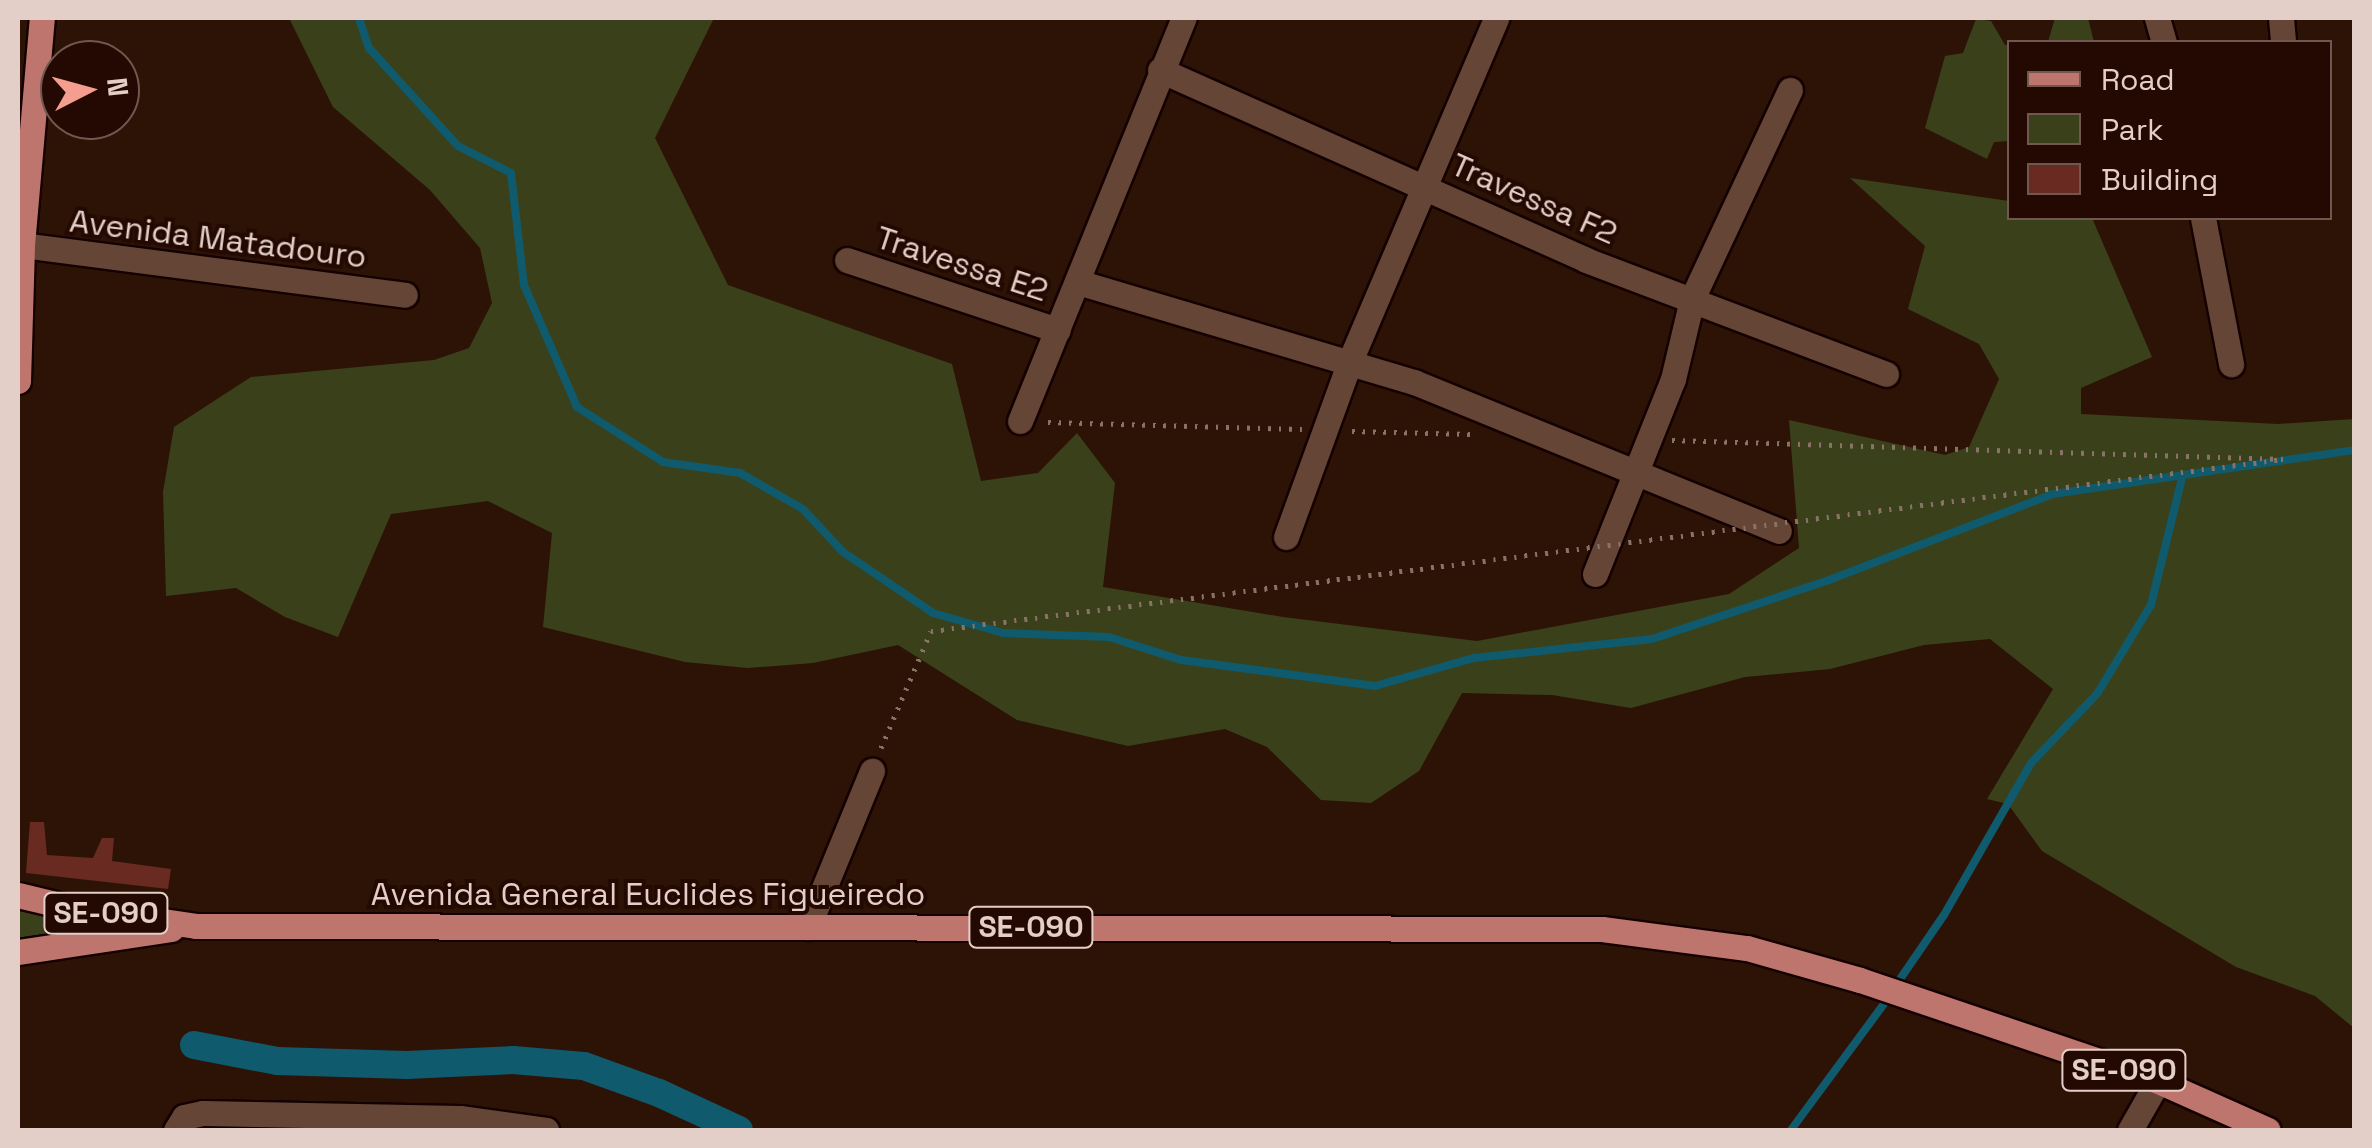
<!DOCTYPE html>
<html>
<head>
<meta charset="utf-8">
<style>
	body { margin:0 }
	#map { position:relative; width:2372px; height:1148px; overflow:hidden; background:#2d1306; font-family:"Space Grotesk",sans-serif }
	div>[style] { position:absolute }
	.green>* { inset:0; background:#3a411a }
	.stream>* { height:8px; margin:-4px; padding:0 4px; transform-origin:4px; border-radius:4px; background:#0f5a6d }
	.canal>* { height:28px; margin:-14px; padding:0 14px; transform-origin:14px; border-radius:14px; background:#0f5a6d }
	.building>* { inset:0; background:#692a22 }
	.path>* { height:5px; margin-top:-2.5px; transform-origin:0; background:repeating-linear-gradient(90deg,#897268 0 2.5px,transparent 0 10.5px) }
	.roads { filter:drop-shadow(2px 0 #140100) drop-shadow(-2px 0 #140100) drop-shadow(0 2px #140100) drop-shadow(0 -2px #140100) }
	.minor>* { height:25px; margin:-12.5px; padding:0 12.5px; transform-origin:12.5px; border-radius:12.5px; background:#644536 }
	.primary>* { height:25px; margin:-12.5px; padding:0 12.5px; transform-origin:12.5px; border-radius:12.5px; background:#be756d }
	.path-bridge>* { height:5px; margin-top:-2.5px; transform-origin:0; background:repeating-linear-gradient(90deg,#897268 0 2.5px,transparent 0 10.5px) }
	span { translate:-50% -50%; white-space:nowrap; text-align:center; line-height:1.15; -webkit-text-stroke:8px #230901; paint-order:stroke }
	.shield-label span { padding:2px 8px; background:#230901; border:2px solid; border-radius:8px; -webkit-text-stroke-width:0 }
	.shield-label { font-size:30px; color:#e3cfc7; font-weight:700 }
	.street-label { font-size:32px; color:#e3cfc7 }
	.frame { position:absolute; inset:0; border:20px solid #e3cfc7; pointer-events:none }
	.legend { position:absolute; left:2007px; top:40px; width:325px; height:180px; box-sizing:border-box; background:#230901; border:2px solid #705850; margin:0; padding:12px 18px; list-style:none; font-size:30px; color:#e3cfc7 }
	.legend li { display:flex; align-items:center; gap:20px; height:50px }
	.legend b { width:50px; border:2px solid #705850 }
	.north { position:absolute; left:40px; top:40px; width:100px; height:100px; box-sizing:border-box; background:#230901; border:2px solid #705850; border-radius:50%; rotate:84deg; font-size:28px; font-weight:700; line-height:40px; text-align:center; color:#e3cfc7 }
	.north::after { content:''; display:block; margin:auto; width:35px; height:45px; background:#f59d8f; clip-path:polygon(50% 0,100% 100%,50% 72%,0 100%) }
</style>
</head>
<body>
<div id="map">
	<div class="green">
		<i style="clip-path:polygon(289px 18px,714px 18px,655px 138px,728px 285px,952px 364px,981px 481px,1038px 473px,1077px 433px,1115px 483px,1103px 587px,1283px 617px,1477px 641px,1729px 594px,1799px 548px,1789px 420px,1945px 455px,1969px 447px,1999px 379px,1979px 344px,1908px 309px,1925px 246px,1850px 178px,2009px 201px,2010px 218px,2092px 218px,2152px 357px,2081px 388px,2081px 414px,2278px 424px,2354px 419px,2354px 1028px,2315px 996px,2236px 967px,2042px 851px,2008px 804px,1987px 799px,2053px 689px,1990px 639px,1924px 645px,1830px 669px,1745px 677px,1631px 708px,1552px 695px,1462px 693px,1419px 771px,1371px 803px,1321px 800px,1267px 747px,1225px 729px,1128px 746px,1017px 720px,898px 645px,813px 663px,748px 668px,685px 662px,543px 627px,552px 533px,488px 501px,391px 514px,338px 637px,285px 617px,236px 588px,166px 596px,163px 492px,174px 427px,251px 377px,434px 360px,469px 348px,492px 303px,480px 248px,430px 190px,333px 107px)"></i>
		<i style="clip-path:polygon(2055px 18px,2088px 18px,2094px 42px,2041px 42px,2048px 42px)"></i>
		<i style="clip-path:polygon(1976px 19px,1991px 21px,2005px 45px,2009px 45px,2009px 141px,1994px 142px,1987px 159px,1925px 128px,1945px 56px,1963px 53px)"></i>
		<i style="clip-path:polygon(18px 899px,150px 928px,18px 944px)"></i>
	</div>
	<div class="stream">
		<i style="left:359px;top:18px;width:32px;rotate:72deg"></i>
		<i style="left:369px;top:48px;width:132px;rotate:47.8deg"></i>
		<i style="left:458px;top:146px;width:59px;rotate:27deg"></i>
		<i style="left:511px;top:173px;width:113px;rotate:83.4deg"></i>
		<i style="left:524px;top:285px;width:133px;rotate:66.5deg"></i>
		<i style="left:577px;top:407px;width:102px;rotate:32.6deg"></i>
		<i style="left:663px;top:462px;width:78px;rotate:8.1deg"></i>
		<i style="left:740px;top:473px;width:73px;rotate:29.7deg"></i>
		<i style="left:803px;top:509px;width:59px;rotate:47.1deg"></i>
		<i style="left:843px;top:552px;width:109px;rotate:34.1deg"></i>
		<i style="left:933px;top:613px;width:73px;rotate:15.9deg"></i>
		<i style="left:1003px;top:633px;width:106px;rotate:2.2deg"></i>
		<i style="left:1109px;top:637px;width:76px;rotate:17.7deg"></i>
		<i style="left:1181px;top:660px;width:196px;rotate:7.6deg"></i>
		<i style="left:1375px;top:686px;width:103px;rotate:-15.8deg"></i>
		<i style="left:1474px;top:658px;width:179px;rotate:-6.1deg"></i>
		<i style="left:1652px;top:639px;width:187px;rotate:-18.4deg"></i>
		<i style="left:1829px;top:580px;width:240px;rotate:-21deg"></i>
		<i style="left:2053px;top:494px;width:304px;rotate:-8.3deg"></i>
		<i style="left:1896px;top:985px;width:85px;rotate:-55.6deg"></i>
		<i style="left:1944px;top:915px;width:175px;rotate:-60.2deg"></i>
		<i style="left:2031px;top:763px;width:95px;rotate:-46.3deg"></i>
		<i style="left:2097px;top:694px;width:104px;rotate:-58.8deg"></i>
		<i style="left:2151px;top:605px;width:131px;rotate:-76.3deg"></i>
		<i style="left:1791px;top:1130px;width:165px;rotate:-53.6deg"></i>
	</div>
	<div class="canal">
		<i style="left:194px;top:1045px;width:85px;rotate:10.9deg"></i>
		<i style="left:277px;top:1061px;width:130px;rotate:1.8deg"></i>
		<i style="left:407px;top:1065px;width:106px;rotate:-2.7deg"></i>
		<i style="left:513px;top:1060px;width:71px;rotate:4.8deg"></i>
		<i style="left:584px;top:1066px;width:80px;rotate:19.8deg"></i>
		<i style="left:659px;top:1093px;width:88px;rotate:24.8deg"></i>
	</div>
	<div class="building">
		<i style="clip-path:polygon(30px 822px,44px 822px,47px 855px,93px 858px,102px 838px,114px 838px,112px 861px,171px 869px,168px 889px,26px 873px)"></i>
	</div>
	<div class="path">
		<i style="left:1048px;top:422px;width:254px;rotate:1.6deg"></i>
		<i style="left:1352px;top:431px;width:119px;rotate:1.4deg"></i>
		<i style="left:1672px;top:440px;width:612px;rotate:1.78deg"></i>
		<i style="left:881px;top:748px;width:127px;rotate:-66.9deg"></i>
	</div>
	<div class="roads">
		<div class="minor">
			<i style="left:2157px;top:18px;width:25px;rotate:74deg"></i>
			<i style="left:2281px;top:18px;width:24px;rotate:85deg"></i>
			<i style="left:1160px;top:70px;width:466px;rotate:24deg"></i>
			<i style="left:1586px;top:260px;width:321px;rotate:20.8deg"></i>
			<i style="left:2203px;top:218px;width:149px;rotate:79.1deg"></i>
			<i style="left:22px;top:245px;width:386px;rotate:7.4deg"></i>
			<i style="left:847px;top:260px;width:222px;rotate:18.4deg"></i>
			<i style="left:1078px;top:282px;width:351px;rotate:16.6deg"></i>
			<i style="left:1414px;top:382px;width:394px;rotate:22.2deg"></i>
			<i style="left:1020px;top:421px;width:435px;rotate:-67.9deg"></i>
			<i style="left:1286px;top:537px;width:187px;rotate:-70deg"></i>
			<i style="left:1350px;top:361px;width:373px;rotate:-66.9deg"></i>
			<i style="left:1595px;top:574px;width:210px;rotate:-68.2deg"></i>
			<i style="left:1673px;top:379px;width:82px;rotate:-76.6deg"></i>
			<i style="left:1692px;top:299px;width:231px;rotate:-64.9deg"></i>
			<i style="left:808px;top:927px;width:169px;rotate:-67.7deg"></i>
			<i style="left:176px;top:1130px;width:15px;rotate:-58deg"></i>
			<i style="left:184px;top:1117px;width:19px;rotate:-12deg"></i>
			<i style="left:203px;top:1113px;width:257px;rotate:1.1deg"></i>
			<i style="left:460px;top:1118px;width:87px;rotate:7.9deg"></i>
			<i style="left:2130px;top:1130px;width:56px;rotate:-60.3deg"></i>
		</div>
		<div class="primary">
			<i style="left:18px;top:381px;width:136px;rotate:-88.3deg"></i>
			<i style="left:22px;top:245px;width:228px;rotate:-85deg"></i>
			<i style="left:18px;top:895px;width:51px;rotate:13.5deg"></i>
			<i style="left:68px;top:907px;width:129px;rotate:8.4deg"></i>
			<i style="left:196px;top:926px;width:1406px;rotate:0.12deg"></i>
			<i style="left:1602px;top:929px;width:146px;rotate:7.5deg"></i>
			<i style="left:1747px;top:948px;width:117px;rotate:15.8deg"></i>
			<i style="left:1860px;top:980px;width:315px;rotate:18.7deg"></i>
			<i style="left:2158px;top:1081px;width:120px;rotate:24deg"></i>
			<i style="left:18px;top:952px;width:155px;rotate:-8.5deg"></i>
		</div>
	</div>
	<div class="path-bridge">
		<i style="left:931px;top:631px;width:1364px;rotate:-7.24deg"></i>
	</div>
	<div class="shield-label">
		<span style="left:106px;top:913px">SE-090</span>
		<span style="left:1031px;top:927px">SE-090</span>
		<span style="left:2124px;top:1070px">SE-090</span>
	</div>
	<div class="street-label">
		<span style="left:1534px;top:199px;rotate:24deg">Travessa F2</span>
		<span style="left:218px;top:239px;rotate:7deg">Avenida Matadouro</span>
		<span style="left:962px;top:264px;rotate:18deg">Travessa E2</span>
		<span style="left:648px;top:894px">Avenida General Euclides Figueiredo</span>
	</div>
	<div class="frame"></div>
	<ul class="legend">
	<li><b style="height:12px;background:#be756d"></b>Road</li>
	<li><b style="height:28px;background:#3a411a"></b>Park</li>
	<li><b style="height:28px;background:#692a22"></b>Building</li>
	</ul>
	<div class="north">N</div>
</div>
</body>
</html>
